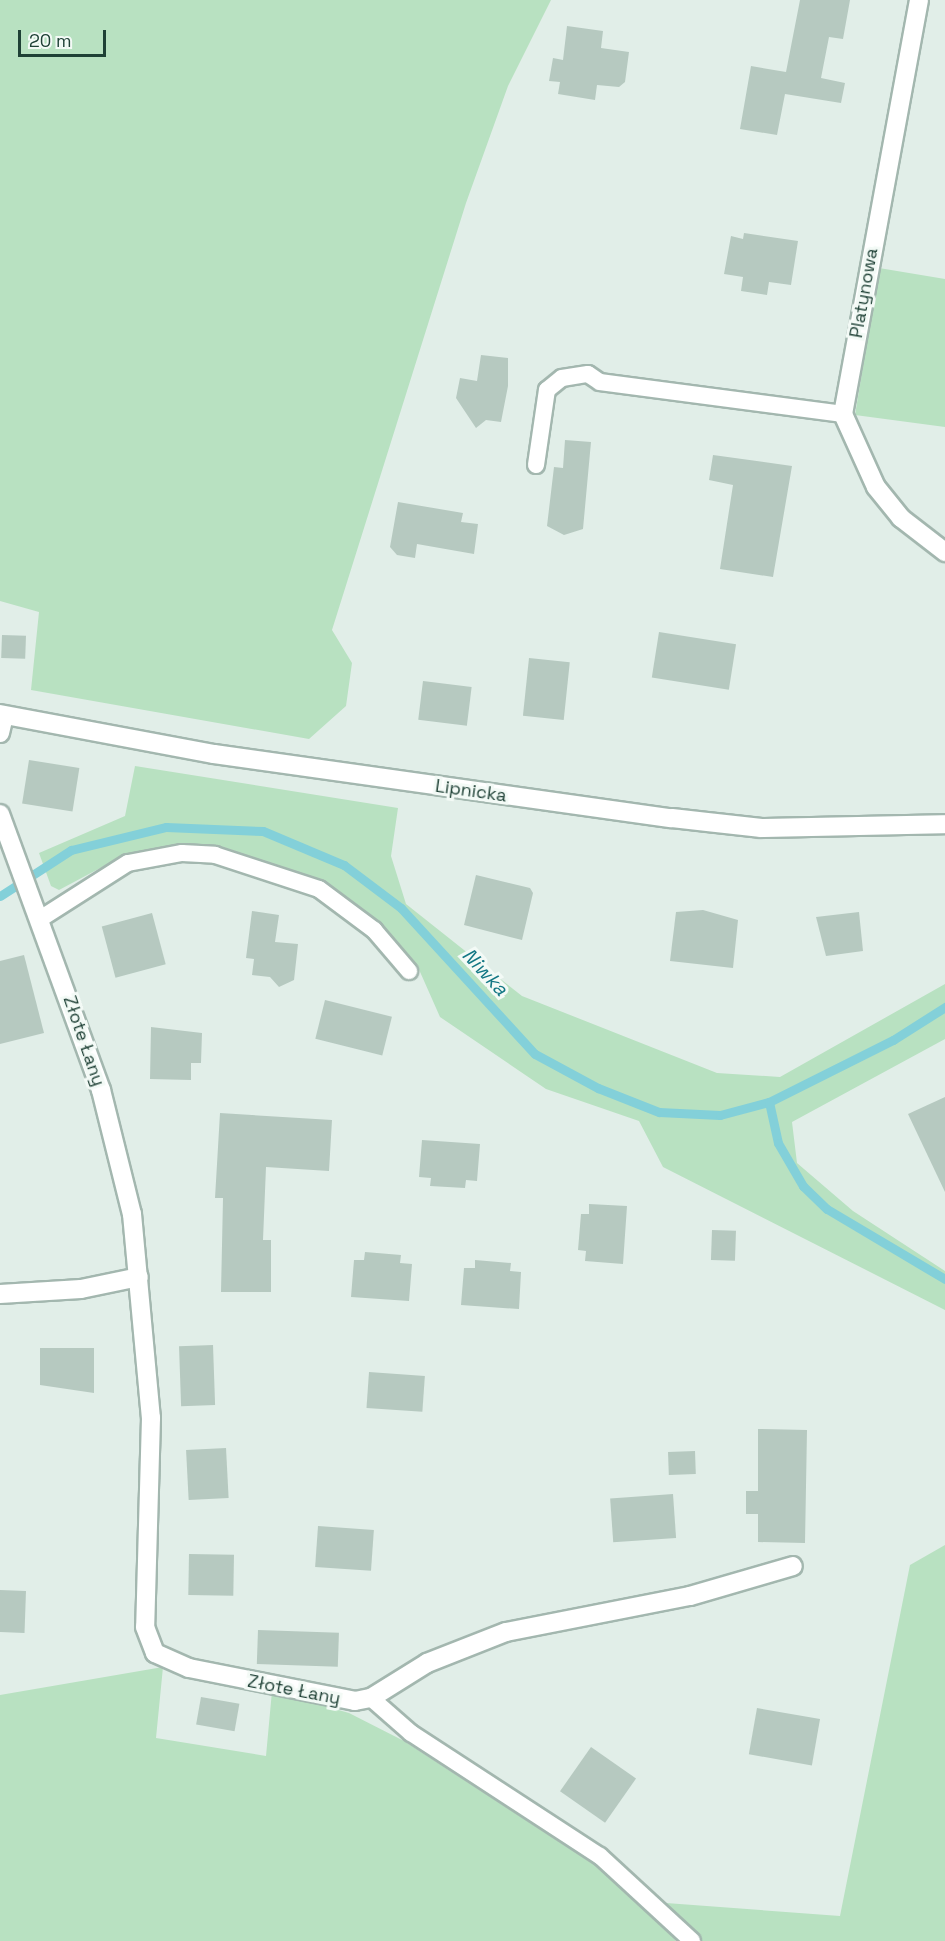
<!DOCTYPE html>
<html>
<head>
<meta charset="utf-8">
<style>
	body { margin:0 }
	#map { position:relative; width:945px; height:1941px; overflow:hidden; background:#e1eee8; font-family:"Space Grotesk",sans-serif }
	div>[style] { position:absolute }
	.green>* { inset:0; background:#b8e1c1 }
	.stream>* { height:9px; margin:-4.5px; padding:0 4.5px; transform-origin:4.5px; border-radius:4.5px; background:#83d0d9 }
	.building>* { inset:0; background:#b6c9c0; transform-origin:0 0 }
	.roads { filter:drop-shadow(2px 0 #a3b7af) drop-shadow(-2px 0 #a3b7af) drop-shadow(0 2px #a3b7af) drop-shadow(0 -2px #a3b7af) }
	.service>* { height:16px; margin:-8px; padding:0 8px; transform-origin:8px; border-radius:8px; background:#fff }
	.minor>* { height:18px; margin:-9px; padding:0 9px; transform-origin:9px; border-radius:9px; background:#fff }
	.tertiary>* { height:18px; margin:-9px; padding:0 9px; transform-origin:9px; border-radius:9px; background:#fff }
	span { translate:-50% -50%; white-space:nowrap; text-align:center; line-height:1.15; -webkit-text-stroke:6px #f3faf6; paint-order:stroke }
	.street-label { font-size:18px; color:#1f4136 }
	.water-label { font-size:20px; color:#127784; font-style:italic }
	.scale { position:absolute; left:18px; top:30px; width:88px; height:27px; box-sizing:border-box; border:3px solid #1f4136; border-top:0; padding-left:8px; font-size:18px; line-height:21px; white-space:nowrap; color:#1f4136; -webkit-text-stroke:4px #f3faf6; paint-order:stroke }
</style>
</head>
<body>
<div id="map">
	<div class="green">
		<i style="clip-path:polygon(0 0,551px 0,508px 86px,466px 203px,332px 630px,352px 663px,346px 706px,309px 739px,31px 690px,39px 612px,0 601px)"></i>
		<i style="clip-path:polygon(879px 268px,945px 279px,945px 427px,855px 415px)"></i>
		<i style="clip-path:polygon(135px 766px,398px 808px,391px 856px,406px 904px,522px 996px,717px 1073px,780px 1077px,945px 984px,945px 1039px,792px 1122px,797px 1163px,853px 1211px,945px 1271px,945px 1310px,663px 1167px,639px 1121px,546px 1089px,440px 1017px,417px 965px,328px 883px,229px 852px,186px 846px,119px 858px,59px 890px,51px 886px,39px 853px,125px 816px)"></i>
		<i style="clip-path:polygon(945px 1545px,945px 1941px,701px 1941px,666px 1903px,840px 1916px,910px 1565px)"></i>
		<i style="clip-path:polygon(163px 1667px,156px 1738px,266px 1756px,272px 1691px,349px 1713px,404px 1741px,598px 1867px,658px 1918px,676px 1941px,0 1941px,0 1695px)"></i>
	</div>
	<div class="stream">
		<i style="left:0;top:896px;width:85px;rotate:-32.9deg"></i>
		<i style="left:71px;top:850px;width:98px;rotate:-13.6deg"></i>
		<i style="left:166px;top:827px;width:97px;rotate:2.4deg"></i>
		<i style="left:263px;top:831px;width:88px;rotate:22.8deg"></i>
		<i style="left:344px;top:865px;width:71px;rotate:37deg"></i>
		<i style="left:401px;top:908px;width:198px;rotate:47.5deg"></i>
		<i style="left:535px;top:1054px;width:72px;rotate:28.4deg"></i>
		<i style="left:598px;top:1088px;width:66px;rotate:21.5deg"></i>
		<i style="left:659px;top:1112px;width:61px;rotate:2.8deg"></i>
		<i style="left:720px;top:1115px;width:51px;rotate:-14.9deg"></i>
		<i style="left:769px;top:1102px;width:139px;rotate:-26.6deg"></i>
		<i style="left:893px;top:1040px;width:62px;rotate:-32.4deg"></i>
		<i style="left:769px;top:1102px;width:42px;rotate:77.6deg"></i>
		<i style="left:778px;top:1143px;width:50px;rotate:59.8deg"></i>
		<i style="left:803px;top:1186px;width:33px;rotate:44deg"></i>
		<i style="left:827px;top:1209px;width:137px;rotate:30.7deg"></i>
	</div>
	<div class="building">
		<i style="clip-path:polygon(800px 0,850px 0,843px 39px,829px 37px,821px 78px,845px 83px,841px 103px,785px 94px,777px 135px,740px 129px,751px 66px,786px 72px)"></i>
		<i style="clip-path:polygon(567px 26px,603px 31px,601px 48px,629px 52px,625px 82px,619px 87px,597px 85px,595px 100px,558px 94px,560px 82px,549px 81px,553px 58px,563px 60px)"></i>
		<i style="clip-path:polygon(744px 233px,798px 241px,791px 285px,769px 282px,767px 295px,741px 291px,743px 277px,724px 274px,731px 236px,743px 239px)"></i>
		<i style="clip-path:polygon(481px 355px,508px 358px,508px 386px,501px 422px,486px 420px,476px 428px,456px 398px,460px 378px,477px 381px)"></i>
		<i style="clip-path:polygon(565px 440px,591px 442px,583px 529px,564px 535px,547px 526px,554px 467px,563px 468px)"></i>
		<i style="clip-path:polygon(713px 455px,792px 466px,773px 577px,720px 569px,733px 485px,709px 480px)"></i>
		<i style="clip-path:polygon(398px 502px,463px 513px,461px 522px,478px 524px,474px 554px,417px 544px,415px 558px,397px 555px,390px 547px)"></i>
		<i style="left:659px;top:632px;width:78px;height:46px;rotate:9deg"></i>
		<i style="left:2px;top:635px;width:24px;height:23px;rotate:2deg"></i>
		<i style="left:529px;top:658px;width:41px;height:58px;rotate:6deg"></i>
		<i style="left:423px;top:681px;width:49px;height:39px;rotate:7deg"></i>
		<i style="left:29px;top:760px;width:51px;height:44px;rotate:9deg"></i>
		<i style="clip-path:polygon(476px 875px,530px 888px,533px 893px,522px 940px,464px 925px)"></i>
		<i style="clip-path:polygon(703px 910px,738px 920px,733px 968px,670px 961px,676px 912px)"></i>
		<i style="clip-path:polygon(252px 911px,279px 915px,275px 942px,298px 944px,294px 980px,279px 987px,270px 977px,252px 975px,254px 959px,246px 958px)"></i>
		<i style="clip-path:polygon(859px 912px,863px 951px,826px 956px,816px 917px)"></i>
		<i style="left:152px;top:913px;width:53px;height:52px;rotate:75deg"></i>
		<i style="clip-path:polygon(24px 955px,44px 1033px,0 1044px,0 961px)"></i>
		<i style="left:325px;top:1000px;width:69px;height:40px;rotate:14deg"></i>
		<i style="clip-path:polygon(151px 1027px,202px 1033px,201px 1063px,191px 1063px,191px 1080px,150px 1079px)"></i>
		<i style="clip-path:polygon(945px 1097px,945px 1192px,908px 1114px)"></i>
		<i style="clip-path:polygon(220px 1113px,332px 1120px,329px 1171px,266px 1167px,263px 1240px,271px 1240px,271px 1292px,221px 1292px,223px 1198px,215px 1198px)"></i>
		<i style="clip-path:polygon(422px 1140px,480px 1144px,477px 1181px,466px 1180px,465px 1188px,430px 1186px,431px 1178px,419px 1177px)"></i>
		<i style="clip-path:polygon(589px 1204px,627px 1206px,623px 1264px,585px 1261px,586px 1251px,578px 1250px,581px 1214px,589px 1214px)"></i>
		<i style="left:712px;top:1230px;width:24px;height:30px;rotate:2deg"></i>
		<i style="clip-path:polygon(365px 1252px,401px 1255px,400px 1263px,412px 1264px,409px 1301px,351px 1297px,354px 1260px,364px 1260px)"></i>
		<i style="clip-path:polygon(475px 1260px,511px 1263px,510px 1271px,521px 1272px,519px 1309px,461px 1305px,464px 1268px,475px 1268px)"></i>
		<i style="left:213px;top:1345px;width:60px;height:34px;rotate:88deg"></i>
		<i style="clip-path:polygon(40px 1348px,94px 1348px,94px 1393px,40px 1385px)"></i>
		<i style="left:369px;top:1372px;width:56px;height:36px;rotate:4deg"></i>
		<i style="clip-path:polygon(758px 1429px,807px 1430px,805px 1543px,758px 1542px,758px 1514px,746px 1514px,746px 1491px,758px 1491px)"></i>
		<i style="left:226px;top:1448px;width:50px;height:40px;rotate:87deg"></i>
		<i style="left:695px;top:1451px;width:23px;height:27px;rotate:88deg"></i>
		<i style="left:673px;top:1494px;width:44px;height:63px;rotate:86deg"></i>
		<i style="left:318px;top:1526px;width:56px;height:41px;rotate:4deg"></i>
		<i style="left:189px;top:1554px;width:45px;height:41px;rotate:1deg"></i>
		<i style="left:0;top:1590px;width:26px;height:42px;rotate:2deg"></i>
		<i style="left:258px;top:1630px;width:81px;height:34px;rotate:2deg"></i>
		<i style="left:201px;top:1697px;width:39px;height:28px;rotate:10deg"></i>
		<i style="left:757px;top:1708px;width:64px;height:47px;rotate:10deg"></i>
		<i style="left:591px;top:1747px;width:55px;height:54px;rotate:35deg"></i>
	</div>
	<div class="roads">
		<div class="service">
			<i style="left:536px;top:465px;width:76px;rotate:-81.7deg"></i>
			<i style="left:547px;top:390px;width:19px;rotate:-39deg"></i>
			<i style="left:562px;top:378px;width:26px;rotate:-9deg"></i>
			<i style="left:588px;top:374px;width:14px;rotate:34deg"></i>
			<i style="left:600px;top:382px;width:245px;rotate:7.5deg"></i>
			<i style="left:40px;top:919px;width:104px;rotate:-32.5deg"></i>
			<i style="left:128px;top:863px;width:55px;rotate:-10.5deg"></i>
			<i style="left:182px;top:853px;width:33px;rotate:3deg"></i>
			<i style="left:215px;top:855px;width:109px;rotate:18.1deg"></i>
			<i style="left:319px;top:889px;width:69px;rotate:36.7deg"></i>
			<i style="left:374px;top:930px;width:54px;rotate:49.5deg"></i>
			<i style="left:371px;top:1698px;width:53px;rotate:41.2deg"></i>
			<i style="left:411px;top:1733px;width:225px;rotate:33.1deg"></i>
			<i style="left:600px;top:1856px;width:125px;rotate:42.7deg"></i>
		</div>
		<div class="minor">
			<i style="left:919px;top:0;width:421px;rotate:100.4deg"></i>
			<i style="left:843px;top:414px;width:80px;rotate:65.7deg"></i>
			<i style="left:876px;top:487px;width:40px;rotate:51deg"></i>
			<i style="left:901px;top:518px;width:56px;rotate:37.7deg"></i>
			<i style="left:0;top:733px;width:18px;rotate:-77deg"></i>
			<i style="left:0;top:814px;width:294px;rotate:69.9deg"></i>
			<i style="left:101px;top:1090px;width:128px;rotate:76deg"></i>
			<i style="left:132px;top:1214px;width:205px;rotate:84.7deg"></i>
			<i style="left:151px;top:1418px;width:209px;rotate:91.6deg"></i>
			<i style="left:145px;top:1627px;width:28px;rotate:69deg"></i>
			<i style="left:155px;top:1653px;width:37px;rotate:24deg"></i>
			<i style="left:189px;top:1668px;width:169px;rotate:11.2deg"></i>
			<i style="left:355px;top:1701px;width:16px;rotate:-11deg"></i>
			<i style="left:371px;top:1698px;width:66px;rotate:-32deg"></i>
			<i style="left:427px;top:1663px;width:85px;rotate:-21.4deg"></i>
			<i style="left:506px;top:1632px;width:187px;rotate:-11.1deg"></i>
			<i style="left:690px;top:1596px;width:107px;rotate:-16.2deg"></i>
			<i style="left:0;top:1294px;width:81px;rotate:-3.5deg"></i>
			<i style="left:81px;top:1289px;width:59px;rotate:-11.7deg"></i>
		</div>
		<div class="tertiary">
			<i style="left:0;top:714px;width:218px;rotate:10.6deg"></i>
			<i style="left:214px;top:754px;width:462px;rotate:8deg"></i>
			<i style="left:672px;top:818px;width:90px;rotate:6.4deg"></i>
			<i style="left:761px;top:828px;width:184px;rotate:-1.2deg"></i>
		</div>
	</div>
	<div class="street-label">
		<span style="left:864px;top:293px;rotate:-80deg">Platynowa</span>
		<span style="left:471px;top:791px;rotate:8deg">Lipnicka</span>
		<span style="left:84px;top:1041px;rotate:71deg">Złote Łany</span>
		<span style="left:294px;top:1690px;rotate:11deg">Złote Łany</span>
	</div>
	<div class="water-label">
		<span style="left:485px;top:972px;rotate:47deg">Niwka</span>
	</div>
	<div class="scale">20 m</div>
</div>
</body>
</html>
